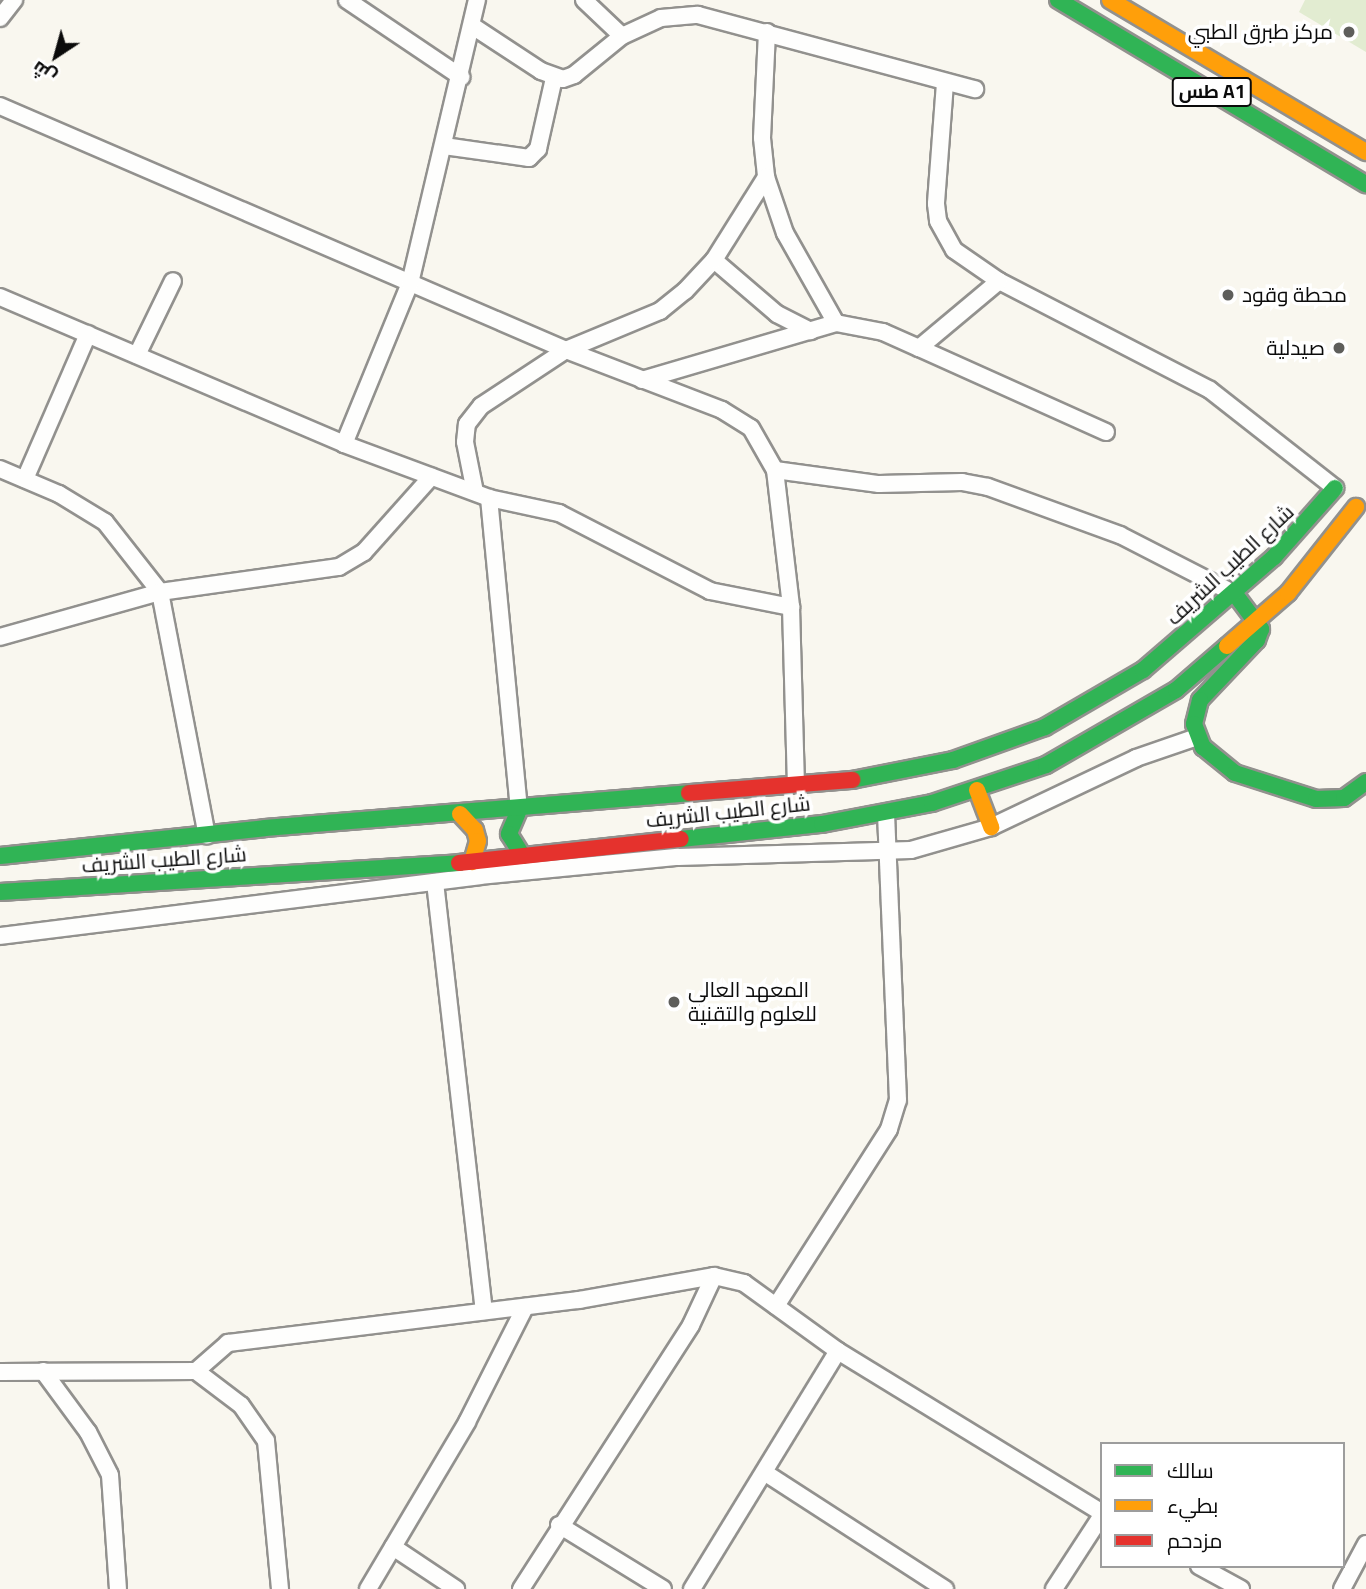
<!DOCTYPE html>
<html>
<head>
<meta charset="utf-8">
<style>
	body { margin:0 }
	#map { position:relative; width:1366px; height:1589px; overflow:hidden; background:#f9f7ef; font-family:Georgia,Cairo,serif }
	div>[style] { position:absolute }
	.green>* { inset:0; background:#e2ecd1 }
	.roads { filter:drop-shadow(2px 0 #92918e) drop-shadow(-2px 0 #92918e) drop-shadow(0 2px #92918e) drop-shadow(0 -2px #92918e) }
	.street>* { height:16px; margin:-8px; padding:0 8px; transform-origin:8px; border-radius:8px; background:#fefefd }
	.fast>* { height:16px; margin:-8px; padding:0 8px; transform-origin:8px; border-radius:8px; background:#30b455 }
	.slow>* { height:16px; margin:-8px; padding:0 8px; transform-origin:8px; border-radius:8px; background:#ff9f0a }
	.jam>* { height:16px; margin:-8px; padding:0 8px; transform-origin:8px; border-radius:8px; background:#e5322d }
	.dots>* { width:19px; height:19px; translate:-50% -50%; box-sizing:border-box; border:4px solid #fff; border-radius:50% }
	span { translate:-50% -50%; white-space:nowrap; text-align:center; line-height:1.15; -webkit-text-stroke:7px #fff; paint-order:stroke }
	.shield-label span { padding:2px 5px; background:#fff; border:2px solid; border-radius:5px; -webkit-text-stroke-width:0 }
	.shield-label { font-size:19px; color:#0b0b0b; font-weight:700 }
	.poi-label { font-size:21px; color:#0b0b0b }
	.right { translate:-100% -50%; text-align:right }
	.left { translate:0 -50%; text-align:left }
	.street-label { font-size:21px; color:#0b0b0b }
	.legend { position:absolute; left:1100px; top:1442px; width:245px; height:126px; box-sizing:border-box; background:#fff; border:2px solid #9d9d9d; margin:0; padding:9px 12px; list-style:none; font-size:21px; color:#0b0b0b }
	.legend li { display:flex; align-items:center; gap:14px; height:35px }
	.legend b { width:35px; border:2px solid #9d9d9d }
	.north { position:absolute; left:21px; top:21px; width:70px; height:70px; -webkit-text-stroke:5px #fff; paint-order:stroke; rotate:216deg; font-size:19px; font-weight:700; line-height:28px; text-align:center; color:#0b0b0b }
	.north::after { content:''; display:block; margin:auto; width:24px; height:32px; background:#0b0b0b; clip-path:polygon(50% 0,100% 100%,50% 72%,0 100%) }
</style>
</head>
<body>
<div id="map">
	<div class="green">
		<i style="clip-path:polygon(1305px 0,1366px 0,1366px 52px,1299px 12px)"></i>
	</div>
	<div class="roads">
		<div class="street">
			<i style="left:347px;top:0;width:138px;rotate:34deg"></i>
			<i style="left:584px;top:0;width:52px;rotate:43.5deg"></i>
			<i style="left:0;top:18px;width:23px;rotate:-52deg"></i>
			<i style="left:474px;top:27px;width:80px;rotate:33.3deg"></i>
			<i style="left:541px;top:71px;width:23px;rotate:20deg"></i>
			<i style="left:563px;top:79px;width:12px;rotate:-20deg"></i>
			<i style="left:574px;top:75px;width:62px;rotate:-39.1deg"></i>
			<i style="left:622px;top:36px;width:43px;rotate:-24.8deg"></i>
			<i style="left:661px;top:18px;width:37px;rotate:-5deg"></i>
			<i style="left:698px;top:15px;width:287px;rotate:15deg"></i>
			<i style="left:767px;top:32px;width:106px;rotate:92.7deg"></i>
			<i style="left:762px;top:138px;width:39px;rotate:84deg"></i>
			<i style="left:766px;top:177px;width:59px;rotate:71.3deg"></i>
			<i style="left:785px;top:233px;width:103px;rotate:60.5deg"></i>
			<i style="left:945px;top:83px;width:121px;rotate:94.3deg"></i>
			<i style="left:936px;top:204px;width:17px;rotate:83deg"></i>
			<i style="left:938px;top:221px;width:33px;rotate:61deg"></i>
			<i style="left:954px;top:250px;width:55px;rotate:34.6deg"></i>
			<i style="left:999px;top:281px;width:237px;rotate:27.3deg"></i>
			<i style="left:1210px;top:390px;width:159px;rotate:38.1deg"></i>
			<i style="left:0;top:106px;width:616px;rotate:23.32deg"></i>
			<i style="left:566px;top:350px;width:167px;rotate:21deg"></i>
			<i style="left:722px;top:410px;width:34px;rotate:32deg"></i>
			<i style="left:751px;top:428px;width:48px;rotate:60.3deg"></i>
			<i style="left:775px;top:470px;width:138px;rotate:83.3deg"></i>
			<i style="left:791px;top:607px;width:177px;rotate:88.4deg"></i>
			<i style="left:444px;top:146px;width:86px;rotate:8deg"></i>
			<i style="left:529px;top:158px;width:13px;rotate:-45deg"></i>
			<i style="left:538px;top:149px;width:73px;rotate:-77.3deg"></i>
			<i style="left:714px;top:260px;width:83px;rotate:40.6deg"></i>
			<i style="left:777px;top:314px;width:38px;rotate:27deg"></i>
			<i style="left:0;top:297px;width:374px;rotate:23.1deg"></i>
			<i style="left:344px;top:444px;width:155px;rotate:20.4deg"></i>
			<i style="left:489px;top:498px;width:72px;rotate:12.1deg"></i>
			<i style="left:559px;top:513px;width:170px;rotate:27.3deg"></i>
			<i style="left:710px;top:591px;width:83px;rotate:11.2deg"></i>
			<i style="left:919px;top:348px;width:205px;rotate:24.2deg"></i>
			<i style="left:137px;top:355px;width:82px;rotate:-64.1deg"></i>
			<i style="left:642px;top:380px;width:202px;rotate:-16.4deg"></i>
			<i style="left:836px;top:323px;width:48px;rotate:10.8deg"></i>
			<i style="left:883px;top:332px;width:39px;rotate:24deg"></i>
			<i style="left:919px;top:348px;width:104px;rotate:-39.9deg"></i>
			<i style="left:344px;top:444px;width:174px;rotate:-67.7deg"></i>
			<i style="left:410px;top:283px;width:291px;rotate:-76.7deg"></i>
			<i style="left:0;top:469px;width:64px;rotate:23deg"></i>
			<i style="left:59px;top:494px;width:54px;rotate:31.3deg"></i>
			<i style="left:105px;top:522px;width:89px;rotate:51.8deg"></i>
			<i style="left:160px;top:592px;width:248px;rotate:79.1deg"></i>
			<i style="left:775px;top:470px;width:105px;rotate:7.7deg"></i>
			<i style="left:879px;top:484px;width:83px;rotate:-1.4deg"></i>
			<i style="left:962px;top:482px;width:26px;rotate:11deg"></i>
			<i style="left:988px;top:487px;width:140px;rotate:20deg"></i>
			<i style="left:1120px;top:535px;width:129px;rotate:27.2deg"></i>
			<i style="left:25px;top:479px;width:158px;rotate:-66.5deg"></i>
			<i style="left:475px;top:492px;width:51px;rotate:-101.3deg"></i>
			<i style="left:465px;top:442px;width:18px;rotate:-84deg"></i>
			<i style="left:467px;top:424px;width:23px;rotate:-52deg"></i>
			<i style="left:481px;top:406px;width:102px;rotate:-33.4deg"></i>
			<i style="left:566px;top:350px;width:102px;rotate:-22.5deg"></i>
			<i style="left:660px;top:311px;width:32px;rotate:-39deg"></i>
			<i style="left:685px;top:291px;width:42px;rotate:-46.9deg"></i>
			<i style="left:714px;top:260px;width:98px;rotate:-57.9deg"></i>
			<i style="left:489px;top:498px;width:313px;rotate:84.5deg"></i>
			<i style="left:0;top:637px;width:166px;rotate:-15.7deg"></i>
			<i style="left:160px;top:592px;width:181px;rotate:-8deg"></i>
			<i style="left:339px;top:567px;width:29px;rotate:-31deg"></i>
			<i style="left:364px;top:552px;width:101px;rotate:-48.2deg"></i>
			<i style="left:435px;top:882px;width:432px;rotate:83.5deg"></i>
			<i style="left:0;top:936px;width:483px;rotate:-7.1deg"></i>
			<i style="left:479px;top:876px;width:200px;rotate:-5.5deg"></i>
			<i style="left:678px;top:857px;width:233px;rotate:-1.7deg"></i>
			<i style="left:911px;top:850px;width:83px;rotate:-16deg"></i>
			<i style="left:991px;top:827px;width:161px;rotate:-25.4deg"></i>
			<i style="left:1136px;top:758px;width:65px;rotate:-19deg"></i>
			<i style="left:776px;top:1306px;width:210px;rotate:-57.4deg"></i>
			<i style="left:889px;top:1129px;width:30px;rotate:-73deg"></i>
			<i style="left:898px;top:1100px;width:286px;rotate:-92.4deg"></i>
			<i style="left:43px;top:1371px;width:76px;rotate:53.6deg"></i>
			<i style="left:88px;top:1432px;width:48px;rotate:62.9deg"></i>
			<i style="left:110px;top:1475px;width:114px;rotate:86deg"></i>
			<i style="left:196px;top:1371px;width:56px;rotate:37.1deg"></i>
			<i style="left:241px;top:1405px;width:44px;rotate:55.2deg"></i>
			<i style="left:266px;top:1441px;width:149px;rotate:84.6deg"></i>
			<i style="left:0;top:1372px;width:196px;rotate:-0.3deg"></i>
			<i style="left:196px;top:1371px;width:43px;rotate:-41.2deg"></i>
			<i style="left:228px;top:1343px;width:354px;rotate:-7deg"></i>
			<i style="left:579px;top:1300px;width:137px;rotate:-10.1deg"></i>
			<i style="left:767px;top:1474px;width:212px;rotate:32.9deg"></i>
			<i style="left:559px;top:1525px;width:122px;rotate:31.6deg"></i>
			<i style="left:393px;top:1547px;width:76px;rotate:33.7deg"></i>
			<i style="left:1199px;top:1566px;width:48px;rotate:28.7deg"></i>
			<i style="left:368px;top:1589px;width:194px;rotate:-59.3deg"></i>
			<i style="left:467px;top:1422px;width:129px;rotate:-63.2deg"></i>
			<i style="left:521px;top:1589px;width:314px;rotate:-57.2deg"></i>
			<i style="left:691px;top:1325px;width:54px;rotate:-64.9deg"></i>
			<i style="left:714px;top:1276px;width:31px;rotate:13deg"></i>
			<i style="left:744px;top:1283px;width:116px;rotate:35.9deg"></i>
			<i style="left:838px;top:1351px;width:310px;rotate:31.5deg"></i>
			<i style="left:692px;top:1589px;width:279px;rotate:-58.5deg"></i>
			<i style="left:1054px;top:1589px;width:88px;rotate:-57deg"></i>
			<i style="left:1342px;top:1589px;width:51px;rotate:-61.9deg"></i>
		</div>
		<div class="fast">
			<i style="left:1058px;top:0;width:359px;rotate:30.9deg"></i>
			<i style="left:1235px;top:594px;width:44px;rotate:53.4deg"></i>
			<i style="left:1261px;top:629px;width:12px;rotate:110deg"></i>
			<i style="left:1257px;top:640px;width:83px;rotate:133.5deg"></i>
			<i style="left:1200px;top:700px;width:25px;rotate:104deg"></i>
			<i style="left:1194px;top:724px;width:25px;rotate:69deg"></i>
			<i style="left:1203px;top:747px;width:41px;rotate:39.1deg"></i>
			<i style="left:1235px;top:773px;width:85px;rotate:17.8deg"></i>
			<i style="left:1316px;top:799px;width:28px;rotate:-2deg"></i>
			<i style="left:1344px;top:798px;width:27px;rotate:-36deg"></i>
			<i style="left:852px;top:780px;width:103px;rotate:-11.2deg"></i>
			<i style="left:953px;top:760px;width:98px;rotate:-19.7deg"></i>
			<i style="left:1045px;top:727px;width:113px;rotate:-30.2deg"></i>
			<i style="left:1143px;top:670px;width:173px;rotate:-40.8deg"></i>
			<i style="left:1274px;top:557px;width:92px;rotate:-48.5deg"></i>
			<i style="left:519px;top:810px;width:26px;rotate:113deg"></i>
			<i style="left:509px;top:834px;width:26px;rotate:58deg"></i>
			<i style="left:681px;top:839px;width:142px;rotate:-6.1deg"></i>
			<i style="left:822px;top:824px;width:112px;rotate:-10.8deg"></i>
			<i style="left:932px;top:803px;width:120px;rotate:-18.4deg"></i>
			<i style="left:1046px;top:765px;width:150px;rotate:-30deg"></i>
			<i style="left:1176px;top:690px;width:67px;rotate:-40.8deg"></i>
			<i style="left:0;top:856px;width:266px;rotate:-6deg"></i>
			<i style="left:265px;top:828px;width:425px;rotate:-4.7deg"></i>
			<i style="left:0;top:892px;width:460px;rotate:-3.6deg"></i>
		</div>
		<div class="slow">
			<i style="left:1110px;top:0;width:298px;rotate:30.7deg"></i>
			<i style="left:1227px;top:646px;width:81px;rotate:-41deg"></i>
			<i style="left:1288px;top:593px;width:110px;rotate:-51.7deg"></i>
			<i style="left:977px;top:790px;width:40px;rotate:69deg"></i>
			<i style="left:460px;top:814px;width:22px;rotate:47deg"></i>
			<i style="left:475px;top:830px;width:11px;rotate:75deg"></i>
			<i style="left:478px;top:841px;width:22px;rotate:106deg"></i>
		</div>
		<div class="jam">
			<i style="left:689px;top:793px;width:164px;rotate:-4.6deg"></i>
			<i style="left:459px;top:863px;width:223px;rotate:-6.2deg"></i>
		</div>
	</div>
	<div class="dots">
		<i style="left:1349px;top:32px;background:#5e5e5b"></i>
		<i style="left:1228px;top:295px;background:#5e5e5b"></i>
		<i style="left:1339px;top:348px;background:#5e5e5b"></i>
		<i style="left:674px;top:1002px;background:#5e5e5b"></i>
	</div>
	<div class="shield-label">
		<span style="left:1212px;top:92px">طس A1</span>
	</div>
	<div class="poi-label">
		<span class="right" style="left:1333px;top:32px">مركز طبرق الطبي</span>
		<span class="left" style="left:1242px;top:295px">محطة وقود</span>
		<span class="right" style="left:1325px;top:348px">صيدلية</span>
		<span class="left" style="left:688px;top:1002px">المعهد العالي<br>للعلوم والتقنية</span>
	</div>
	<div class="street-label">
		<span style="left:1230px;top:565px;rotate:-43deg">شارع الطيب الشريف</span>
		<span style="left:728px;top:812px;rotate:-6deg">شارع الطيب الشريف</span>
		<span style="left:164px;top:860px;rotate:-4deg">شارع الطيب الشريف</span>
	</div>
	<ul class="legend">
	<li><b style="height:9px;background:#30b455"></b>سالك</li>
	<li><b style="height:9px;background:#ff9f0a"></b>بطيء</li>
	<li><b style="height:9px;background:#e5322d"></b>مزدحم</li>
	</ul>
	<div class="north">ش</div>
</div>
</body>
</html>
